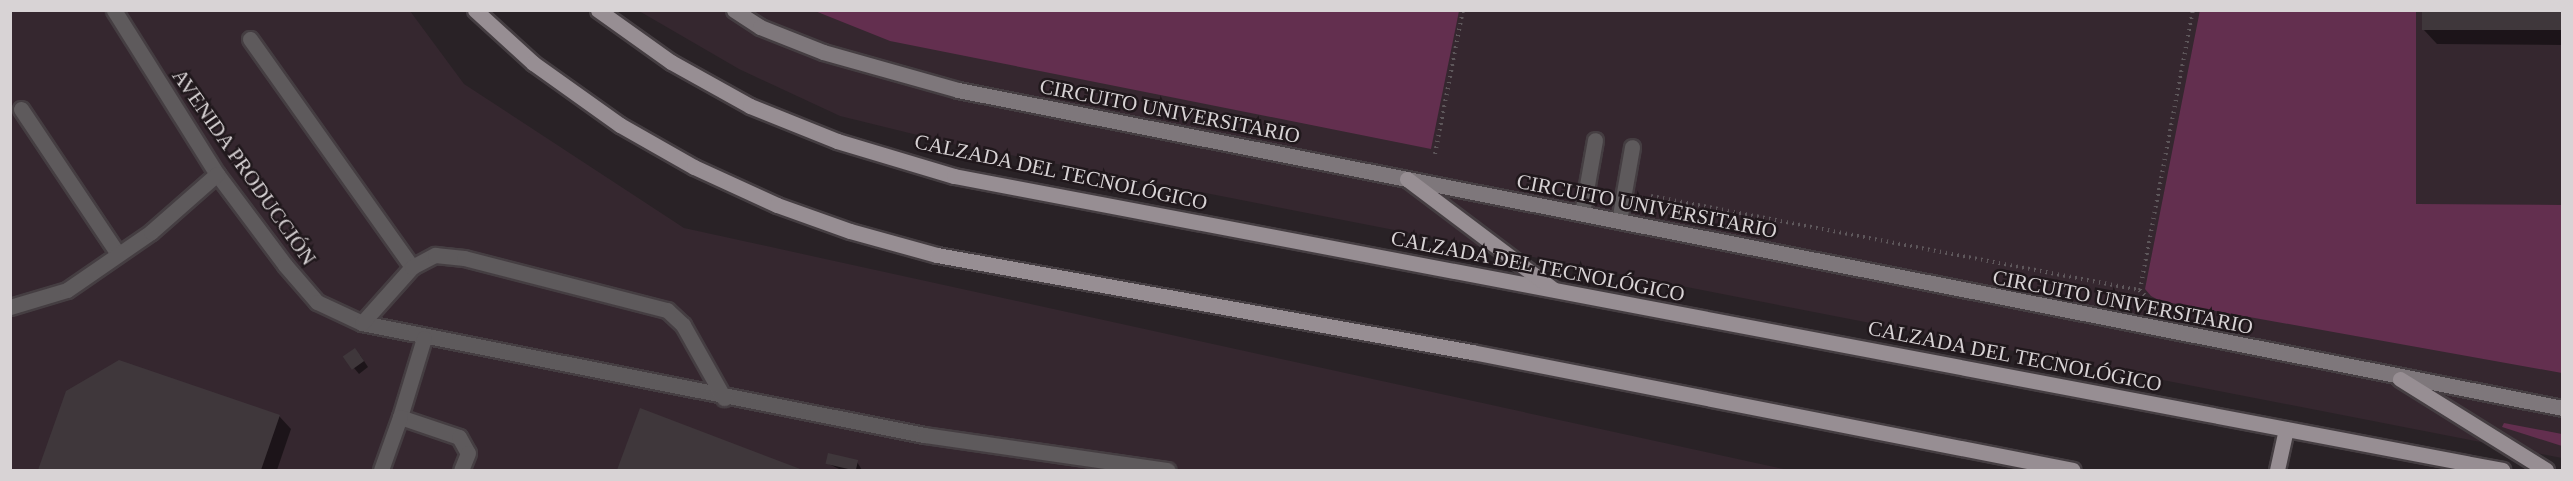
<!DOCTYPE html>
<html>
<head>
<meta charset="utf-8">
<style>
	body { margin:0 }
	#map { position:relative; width:2573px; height:481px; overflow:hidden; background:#292226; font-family:Georgia,serif }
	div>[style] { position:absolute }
	.built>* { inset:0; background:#35272f }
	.green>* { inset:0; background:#632f4f }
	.shadow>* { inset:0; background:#0007 }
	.building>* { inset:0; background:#3f373b; transform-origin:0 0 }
	.path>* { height:4px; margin-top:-2px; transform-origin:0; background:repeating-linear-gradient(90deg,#5e575b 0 1.5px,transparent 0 6px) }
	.roads { filter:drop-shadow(2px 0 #453e42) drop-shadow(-2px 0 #453e42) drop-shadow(0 2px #453e42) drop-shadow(0 -2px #453e42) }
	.lane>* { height:15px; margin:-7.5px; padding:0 7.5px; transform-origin:7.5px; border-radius:7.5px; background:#5e5a5c }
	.secondary>* { height:15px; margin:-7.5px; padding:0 7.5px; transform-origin:7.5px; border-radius:7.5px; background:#7e777b }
	.primary>* { height:15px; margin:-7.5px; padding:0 7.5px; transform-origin:7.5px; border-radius:7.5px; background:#978e93 }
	span { translate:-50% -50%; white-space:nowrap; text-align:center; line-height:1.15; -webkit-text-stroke:5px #20181c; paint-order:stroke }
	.street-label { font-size:21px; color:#d8d3d5 }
	.frame { position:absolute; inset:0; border:12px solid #d8d3d5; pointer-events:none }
</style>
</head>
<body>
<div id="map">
	<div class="built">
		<i style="clip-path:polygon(10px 11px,410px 11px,464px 84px,684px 228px,1788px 470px,11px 470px)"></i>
		<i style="clip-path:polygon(639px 11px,2562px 11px,2562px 458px,954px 144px,840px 116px,739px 69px)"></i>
	</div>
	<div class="green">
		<i style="clip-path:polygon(2200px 10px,2416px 11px,2416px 204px,2562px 205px,2562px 373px,2160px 301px,2151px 296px,2145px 289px)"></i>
		<i style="clip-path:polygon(815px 11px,1459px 10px,1459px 11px,1431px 149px,890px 41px)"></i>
		<i style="clip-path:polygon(2504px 423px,2562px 434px,2562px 446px,2502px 427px)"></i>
	</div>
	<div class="shadow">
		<i style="clip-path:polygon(2423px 10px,2562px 10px,2562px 45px,2437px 44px,2423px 29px)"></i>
		<i style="clip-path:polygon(360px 355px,368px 367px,359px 374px,345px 357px)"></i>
		<i style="clip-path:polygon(67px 392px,279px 416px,291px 429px,277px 470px,40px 470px)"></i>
		<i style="clip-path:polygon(641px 410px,800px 470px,618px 470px)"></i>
		<i style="clip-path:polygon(857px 462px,862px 470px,841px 470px,827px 463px)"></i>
	</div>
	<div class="building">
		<i style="left:2422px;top:10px;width:140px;height:20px"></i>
		<i style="left:355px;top:348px;width:16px;height:15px;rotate:55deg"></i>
		<i style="clip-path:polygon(119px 360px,280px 415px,261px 470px,38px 470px,66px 391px)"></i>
		<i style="clip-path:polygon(640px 408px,803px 470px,617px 470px)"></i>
		<i style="left:828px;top:453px;width:31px;height:11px;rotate:13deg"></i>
	</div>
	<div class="path">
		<i style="left:1435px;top:154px;width:147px;rotate:-79deg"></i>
		<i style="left:1651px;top:196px;width:497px;rotate:10.9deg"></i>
		<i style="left:2139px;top:290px;width:12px;rotate:42deg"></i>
		<i style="left:2140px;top:290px;width:285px;rotate:-79.3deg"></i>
	</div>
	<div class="roads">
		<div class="lane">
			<i style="left:114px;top:10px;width:194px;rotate:57.9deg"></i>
			<i style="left:217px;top:174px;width:114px;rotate:53.2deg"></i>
			<i style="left:285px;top:265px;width:49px;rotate:49.1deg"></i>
			<i style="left:317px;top:302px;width:50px;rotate:25deg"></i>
			<i style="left:362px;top:323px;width:573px;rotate:11.27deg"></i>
			<i style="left:924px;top:435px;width:246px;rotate:8.2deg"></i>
			<i style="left:250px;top:39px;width:280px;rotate:54.6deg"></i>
			<i style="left:21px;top:109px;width:174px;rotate:56.2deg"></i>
			<i style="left:1582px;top:213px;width:74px;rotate:-79.9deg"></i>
			<i style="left:1619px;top:221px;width:75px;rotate:-80deg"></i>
			<i style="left:10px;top:307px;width:59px;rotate:-16.6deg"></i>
			<i style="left:67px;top:290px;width:102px;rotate:-34.6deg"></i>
			<i style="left:151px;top:232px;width:88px;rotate:-41.3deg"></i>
			<i style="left:362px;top:323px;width:75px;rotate:-48.2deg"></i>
			<i style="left:412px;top:267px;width:26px;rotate:-28deg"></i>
			<i style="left:435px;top:255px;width:29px;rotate:6deg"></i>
			<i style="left:464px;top:258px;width:210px;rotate:14.4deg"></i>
			<i style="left:667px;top:310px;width:22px;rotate:43deg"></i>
			<i style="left:683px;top:325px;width:84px;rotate:60.7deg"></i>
			<i style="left:424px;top:338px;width:83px;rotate:106.9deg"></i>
			<i style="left:400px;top:417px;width:62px;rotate:18.7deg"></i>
			<i style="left:459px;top:437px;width:18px;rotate:61deg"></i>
			<i style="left:468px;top:453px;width:18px;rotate:112deg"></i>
			<i style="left:381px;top:470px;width:56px;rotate:-70.3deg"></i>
		</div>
		<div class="secondary">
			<i style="left:734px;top:10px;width:31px;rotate:33deg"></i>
			<i style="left:760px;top:27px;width:68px;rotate:21.6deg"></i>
			<i style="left:823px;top:52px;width:140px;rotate:15.7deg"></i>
			<i style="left:958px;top:90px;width:1635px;rotate:11.21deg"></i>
		</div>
		<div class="primary">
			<i style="left:475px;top:10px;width:79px;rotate:42.4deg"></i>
			<i style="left:533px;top:63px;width:107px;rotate:35.5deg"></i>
			<i style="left:620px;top:125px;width:85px;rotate:29.6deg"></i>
			<i style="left:694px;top:167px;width:91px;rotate:24.6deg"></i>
			<i style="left:777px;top:205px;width:77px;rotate:19.6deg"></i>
			<i style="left:850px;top:231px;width:90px;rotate:15.4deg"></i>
			<i style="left:937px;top:255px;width:544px;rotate:10.28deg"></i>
			<i style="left:1472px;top:352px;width:612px;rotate:11.11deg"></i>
			<i style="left:598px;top:10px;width:90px;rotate:35.5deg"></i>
			<i style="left:671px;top:62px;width:90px;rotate:29.1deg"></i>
			<i style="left:750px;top:106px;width:94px;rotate:21.9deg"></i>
			<i style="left:837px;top:141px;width:122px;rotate:16.7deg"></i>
			<i style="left:954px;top:176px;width:1576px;rotate:10.75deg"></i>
			<i style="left:1407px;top:179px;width:183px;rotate:37deg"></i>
			<i style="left:2400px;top:379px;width:172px;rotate:31.9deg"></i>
			<i style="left:2277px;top:470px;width:42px;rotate:-77.6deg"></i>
		</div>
	</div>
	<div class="street-label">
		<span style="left:1170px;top:111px;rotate:11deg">CIRCUITO UNIVERSITARIO</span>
		<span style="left:244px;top:167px;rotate:55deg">AVENIDA PRODUCCIÓN</span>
		<span style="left:1061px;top:172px;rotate:12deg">CALZADA DEL TECNOLÓGICO</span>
		<span style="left:1647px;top:206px;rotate:11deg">CIRCUITO UNIVERSITARIO</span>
		<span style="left:1538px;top:266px;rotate:11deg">CALZADA DEL TECNOLÓGICO</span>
		<span style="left:2123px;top:302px;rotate:11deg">CIRCUITO UNIVERSITARIO</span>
		<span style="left:2015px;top:356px;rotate:11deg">CALZADA DEL TECNOLÓGICO</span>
	</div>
	<div class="frame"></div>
</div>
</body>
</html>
